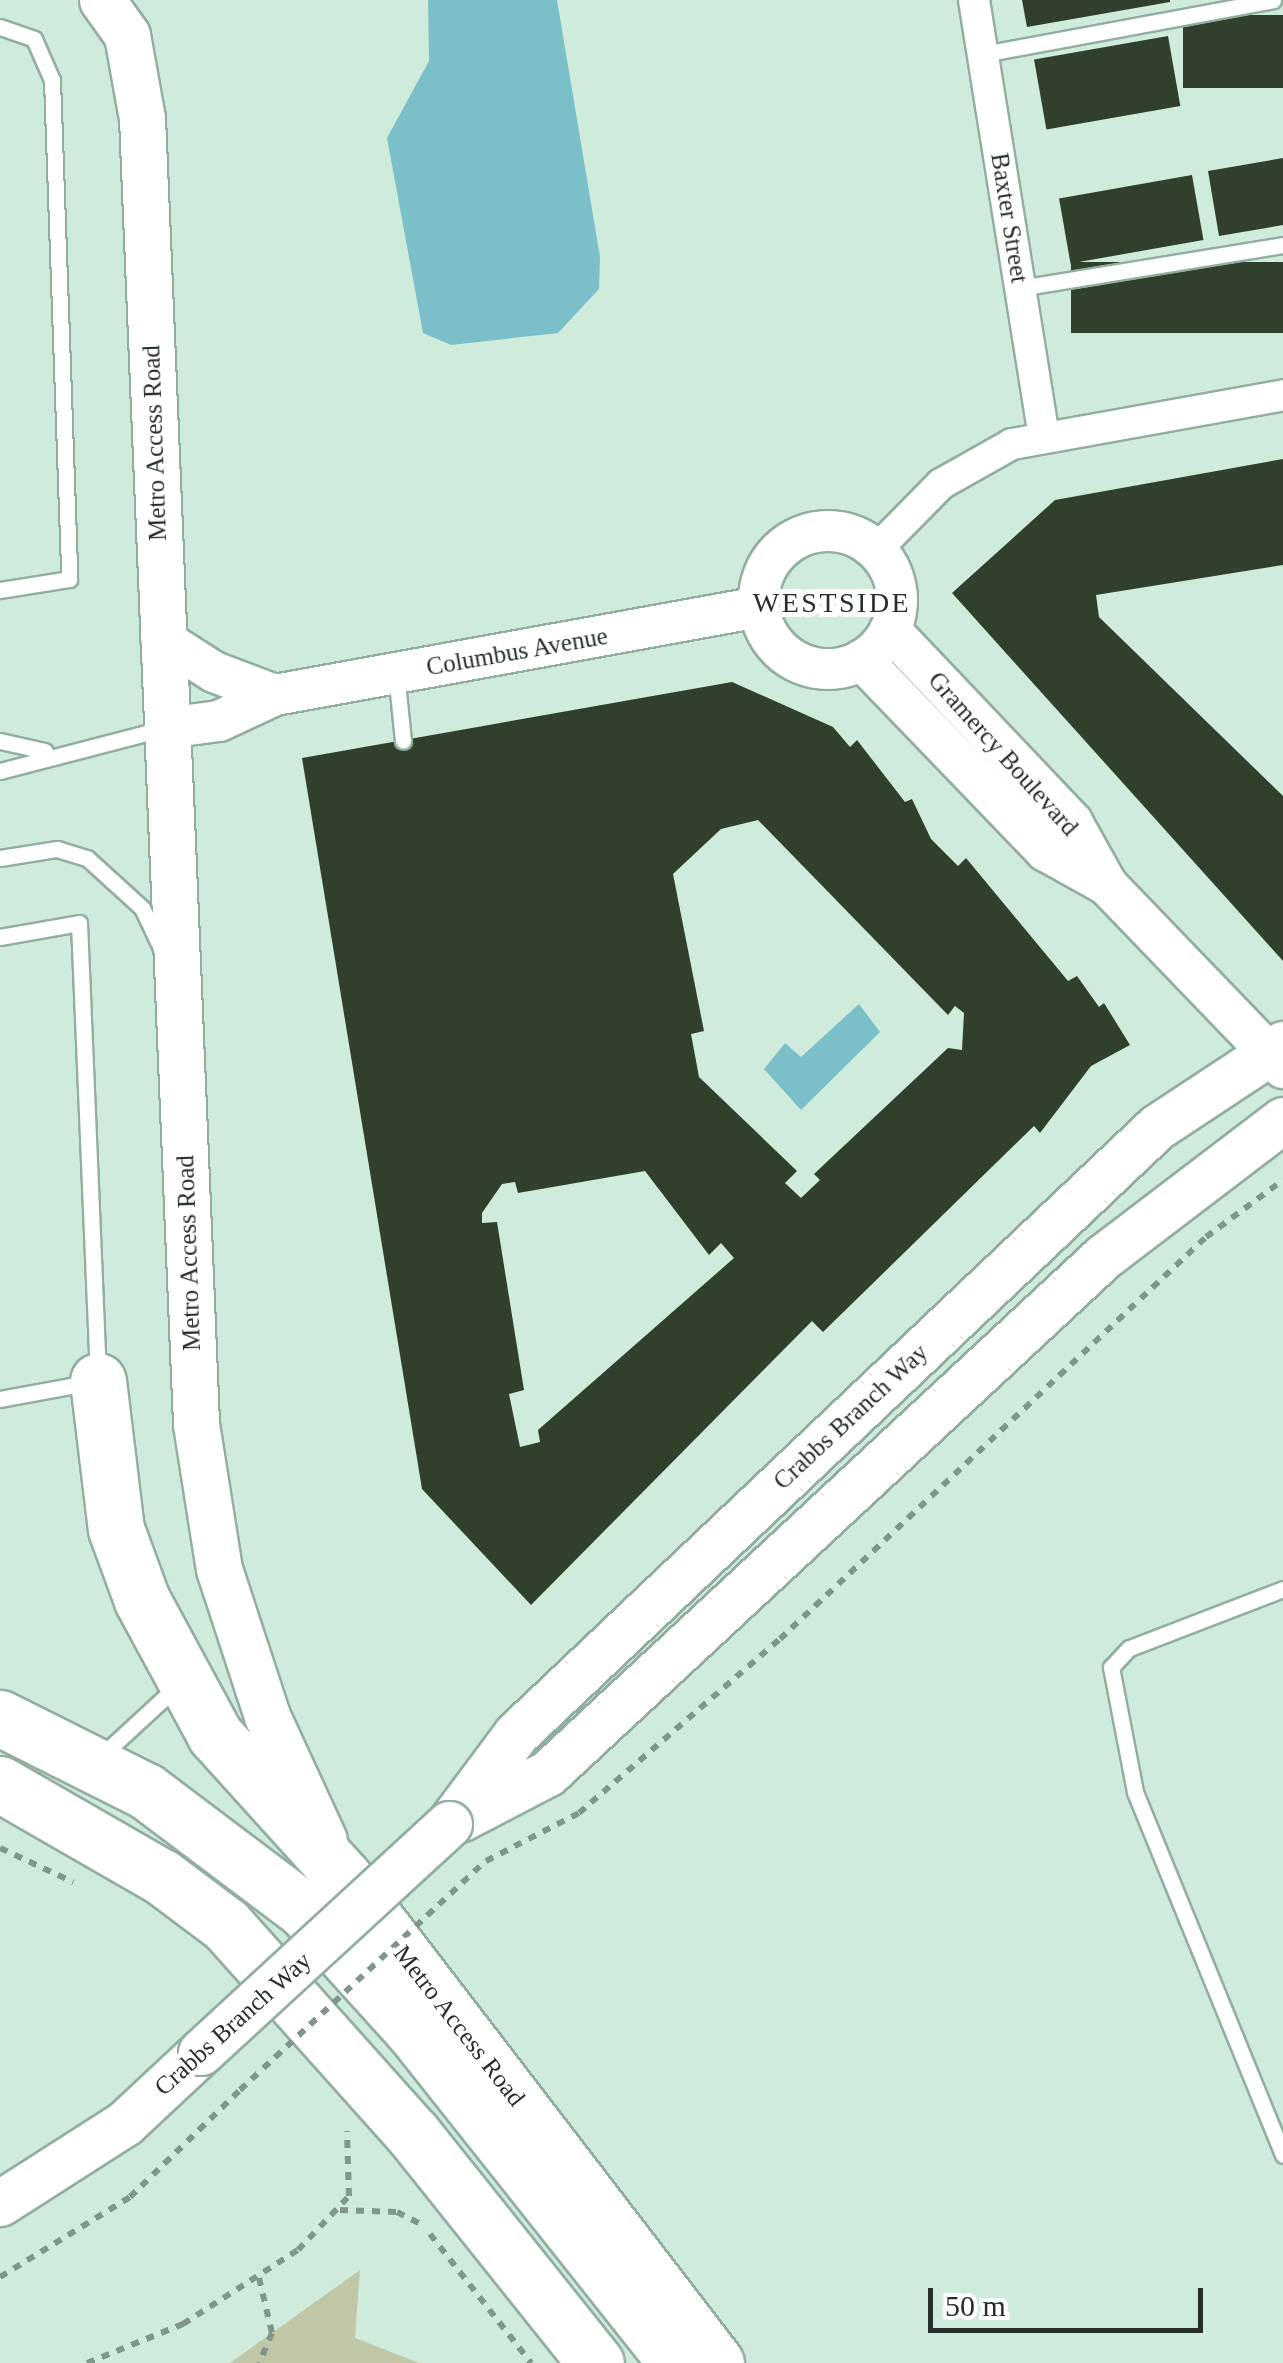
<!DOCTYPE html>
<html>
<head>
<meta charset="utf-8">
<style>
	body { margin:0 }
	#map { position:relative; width:1283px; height:2363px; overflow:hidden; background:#ceebdc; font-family:Georgia,serif }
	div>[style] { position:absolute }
	.green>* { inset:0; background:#c0c7a6 }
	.water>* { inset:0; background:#7bbfc9 }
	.building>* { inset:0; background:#30402d; transform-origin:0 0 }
	.path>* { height:6px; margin-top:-3px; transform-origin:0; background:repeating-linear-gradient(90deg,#81968b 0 8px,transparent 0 16px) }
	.roads { filter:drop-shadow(2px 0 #92ae9f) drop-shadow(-2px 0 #92ae9f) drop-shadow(0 2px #92ae9f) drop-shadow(0 -2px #92ae9f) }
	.service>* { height:15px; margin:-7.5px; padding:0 7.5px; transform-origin:7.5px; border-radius:7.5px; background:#fff }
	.minor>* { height:30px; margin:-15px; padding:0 15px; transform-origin:15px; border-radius:15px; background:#fff }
	.tertiary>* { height:40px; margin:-20px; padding:0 20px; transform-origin:20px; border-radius:20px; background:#fff }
	.tertiary>.ring { margin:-20px; padding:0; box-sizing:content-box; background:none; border:40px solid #fff; border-radius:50% }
	.secondary>* { height:45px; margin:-22.5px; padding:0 22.5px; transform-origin:22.5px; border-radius:22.5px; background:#fff }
	.motorway>* { height:55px; margin:-27.5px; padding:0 27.5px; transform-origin:27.5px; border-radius:27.5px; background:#fff }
	.path-bridge>* { height:6px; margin-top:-3px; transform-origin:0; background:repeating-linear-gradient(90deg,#81968b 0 8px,transparent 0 16px) }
	.bridges { filter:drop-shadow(2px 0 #92ae9f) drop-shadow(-2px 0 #92ae9f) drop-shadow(0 2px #92ae9f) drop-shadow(0 -2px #92ae9f) }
	.secondary-bridge>* { height:45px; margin:-22.5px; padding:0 22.5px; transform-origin:22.5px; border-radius:22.5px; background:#fff }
	span { translate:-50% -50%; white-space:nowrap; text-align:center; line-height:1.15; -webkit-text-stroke:10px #fff; paint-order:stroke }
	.street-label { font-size:25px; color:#242f2a }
	.neighbourhood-label { font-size:28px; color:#242f2a; letter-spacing:2.5px }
	.scale { position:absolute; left:928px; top:2288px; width:275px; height:45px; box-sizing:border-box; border:5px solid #242f2a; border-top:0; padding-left:12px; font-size:30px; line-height:35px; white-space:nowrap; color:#242f2a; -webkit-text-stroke:8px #fff; paint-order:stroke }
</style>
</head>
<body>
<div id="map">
	<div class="green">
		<i style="clip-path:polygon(360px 2270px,355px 2338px,419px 2363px,230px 2363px)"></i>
	</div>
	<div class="water">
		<i style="clip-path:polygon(428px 0,557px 0,600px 257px,599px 289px,558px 333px,451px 345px,423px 333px,387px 138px,429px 61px)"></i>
		<i style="clip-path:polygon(859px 1004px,880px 1032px,801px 1110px,764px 1069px,785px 1043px,801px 1057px)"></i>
	</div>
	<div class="building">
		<i style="clip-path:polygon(1022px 0,1170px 0,1170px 2px,1027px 27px)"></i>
		<i style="left:1283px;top:15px;width:73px;height:100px;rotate:90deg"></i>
		<i style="left:1168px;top:36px;width:71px;height:136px;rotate:80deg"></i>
		<i style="clip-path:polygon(1283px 158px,1283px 225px,1219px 236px,1208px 171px)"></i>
		<i style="left:1192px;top:175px;width:66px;height:135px;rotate:80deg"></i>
		<i style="left:1283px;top:262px;width:71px;height:212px;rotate:90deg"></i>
		<i style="clip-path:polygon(1283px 459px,1283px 565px,1096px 595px,1099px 617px,1283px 796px,1283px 961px,952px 593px,1055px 500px)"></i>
		<i style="clip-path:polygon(evenodd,732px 682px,833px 727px,850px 747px,857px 740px,905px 802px,912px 799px,931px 839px,958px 866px,966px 858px,1068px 981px,1077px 976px,1099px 1007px,1104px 1003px,1130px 1045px,1091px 1066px,1040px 1133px,1034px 1126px,823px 1332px,812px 1321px,531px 1605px,422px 1489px,302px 758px,732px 682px,758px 820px,948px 1015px,955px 1006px,964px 1013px,962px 1050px,948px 1048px,814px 1174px,820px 1180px,801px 1198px,785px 1183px,797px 1171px,699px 1077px,691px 1034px,704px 1031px,673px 874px,721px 829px,758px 820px,732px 682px,645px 1171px,709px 1255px,721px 1243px,734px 1258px,538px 1430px,540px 1442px,520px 1447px,509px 1394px,524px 1390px,497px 1222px,482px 1223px,482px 1213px,502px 1184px,515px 1182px,518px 1193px,645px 1171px)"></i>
	</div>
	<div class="path">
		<i style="left:0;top:1848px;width:81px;rotate:25deg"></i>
		<i style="left:486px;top:1861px;width:105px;rotate:-27.3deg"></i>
		<i style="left:579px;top:1813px;width:266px;rotate:-40.9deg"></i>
		<i style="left:780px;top:1639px;width:586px;rotate:-43.34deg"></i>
		<i style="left:1206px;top:1237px;width:96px;rotate:-36.5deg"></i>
		<i style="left:340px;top:2210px;width:57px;rotate:2deg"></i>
		<i style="left:397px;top:2212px;width:29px;rotate:27deg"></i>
		<i style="left:430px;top:2234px;width:164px;rotate:51.9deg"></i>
		<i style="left:0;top:2277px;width:153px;rotate:-31.6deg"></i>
		<i style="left:130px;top:2197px;width:153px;rotate:-44.2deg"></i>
		<i style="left:259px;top:2278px;width:57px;rotate:76.7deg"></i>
		<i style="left:272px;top:2333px;width:33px;rotate:113deg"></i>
		<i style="left:87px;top:2363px;width:104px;rotate:-22.1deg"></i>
		<i style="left:183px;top:2324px;width:137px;rotate:-32.8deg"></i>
		<i style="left:298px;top:2250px;width:74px;rotate:-46.6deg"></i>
		<i style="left:349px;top:2196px;width:65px;rotate:-91.8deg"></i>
	</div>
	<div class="roads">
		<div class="service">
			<i style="left:0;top:27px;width:36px;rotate:19deg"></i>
			<i style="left:34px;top:39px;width:45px;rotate:66.3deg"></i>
			<i style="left:52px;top:80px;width:499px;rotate:88deg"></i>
			<i style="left:69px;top:579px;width:70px;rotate:170.9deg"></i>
			<i style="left:983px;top:54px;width:295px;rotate:-10.5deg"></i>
			<i style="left:1020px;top:288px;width:266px;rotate:-9.3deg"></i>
			<i style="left:396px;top:673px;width:68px;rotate:84.1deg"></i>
			<i style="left:0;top:741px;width:46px;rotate:12.5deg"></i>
			<i style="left:0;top:771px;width:171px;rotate:-14.6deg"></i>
			<i style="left:0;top:858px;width:58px;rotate:-9deg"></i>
			<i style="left:57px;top:849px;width:31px;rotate:17deg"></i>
			<i style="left:87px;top:858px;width:74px;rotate:42.3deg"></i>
			<i style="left:142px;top:908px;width:47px;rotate:64.5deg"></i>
			<i style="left:0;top:937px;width:80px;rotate:-10deg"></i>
			<i style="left:79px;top:923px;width:458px;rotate:87.6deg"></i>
			<i style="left:98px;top:1381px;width:100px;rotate:169.6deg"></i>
			<i style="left:1283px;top:1589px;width:165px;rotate:159deg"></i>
			<i style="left:1129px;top:1648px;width:26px;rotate:133deg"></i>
			<i style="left:1111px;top:1667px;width:127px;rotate:79.1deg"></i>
			<i style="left:1135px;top:1792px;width:392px;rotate:67.8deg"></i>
			<i style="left:99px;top:1758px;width:108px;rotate:-42.7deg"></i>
		</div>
		<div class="minor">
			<i style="left:974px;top:0;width:442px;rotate:80.9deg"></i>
			<i style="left:876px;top:550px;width:93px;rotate:-45.4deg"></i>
			<i style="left:941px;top:484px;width:81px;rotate:-29.4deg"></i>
			<i style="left:1012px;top:444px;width:275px;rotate:-10.2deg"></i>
		</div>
		<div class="tertiary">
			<i class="ring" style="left:759px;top:531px;width:98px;height:98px"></i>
			<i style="left:890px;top:630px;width:265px;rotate:46.5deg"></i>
			<i style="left:1072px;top:822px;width:72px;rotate:60.9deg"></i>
			<i style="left:1107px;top:885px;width:254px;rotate:46.1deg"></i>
			<i style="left:161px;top:638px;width:63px;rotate:32.7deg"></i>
			<i style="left:214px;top:672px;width:65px;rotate:20.7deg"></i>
			<i style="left:862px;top:660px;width:265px;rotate:46.1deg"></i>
			<i style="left:1046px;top:851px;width:70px;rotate:29.1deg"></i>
			<i style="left:167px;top:728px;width:52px;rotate:-7.7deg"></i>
			<i style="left:219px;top:721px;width:62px;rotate:-24.9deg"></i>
			<i style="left:275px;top:695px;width:492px;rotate:-10.3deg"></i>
		</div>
		<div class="secondary">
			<i style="left:102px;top:0;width:43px;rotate:54.5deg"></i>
			<i style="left:127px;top:35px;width:84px;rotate:79.8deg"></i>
			<i style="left:142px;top:118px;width:1307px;rotate:87.63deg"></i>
			<i style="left:196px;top:1424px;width:147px;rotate:81deg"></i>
			<i style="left:219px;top:1569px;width:155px;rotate:71.9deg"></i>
			<i style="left:267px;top:1716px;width:136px;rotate:65.3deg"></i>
			<i style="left:460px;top:1819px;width:99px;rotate:-27.6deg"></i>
			<i style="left:548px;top:1773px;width:758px;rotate:-42.91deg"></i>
			<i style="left:1103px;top:1257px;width:226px;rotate:-37.3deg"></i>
			<i style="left:449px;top:1824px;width:112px;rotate:-53.3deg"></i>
			<i style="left:516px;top:1734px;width:883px;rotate:-43.44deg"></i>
			<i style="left:1157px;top:1127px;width:151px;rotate:-33.4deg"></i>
			<i style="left:0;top:2203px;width:148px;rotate:-32.6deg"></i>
			<i style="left:125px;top:2123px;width:104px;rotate:-43.1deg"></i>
		</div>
		<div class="motorway">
			<i style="left:98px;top:1381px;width:149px;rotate:83.1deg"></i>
			<i style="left:116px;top:1529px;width:76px;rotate:69.9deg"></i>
			<i style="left:142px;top:1600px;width:153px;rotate:61.6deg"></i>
			<i style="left:215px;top:1735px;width:193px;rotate:47.9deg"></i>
			<i style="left:344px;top:1878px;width:611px;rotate:52.51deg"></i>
			<i style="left:0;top:1718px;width:163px;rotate:26.6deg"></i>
			<i style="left:146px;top:1791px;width:198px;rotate:37deg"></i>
			<i style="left:304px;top:1910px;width:166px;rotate:47.9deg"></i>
			<i style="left:415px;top:2033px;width:419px;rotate:51.6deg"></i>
			<i style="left:0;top:1784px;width:187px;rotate:29.9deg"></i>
			<i style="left:162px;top:1877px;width:80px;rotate:36.9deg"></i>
			<i style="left:226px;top:1925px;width:280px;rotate:48.2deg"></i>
			<i style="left:413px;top:2134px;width:293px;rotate:51.4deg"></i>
		</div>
	</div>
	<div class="path-bridge">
		<i style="left:240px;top:2090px;width:336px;rotate:-43deg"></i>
	</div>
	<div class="bridges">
		<div class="secondary-bridge">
			<i style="left:201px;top:2052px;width:337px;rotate:-42.6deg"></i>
		</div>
	</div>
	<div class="street-label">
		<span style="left:1009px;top:218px;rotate:81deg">Baxter Street</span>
		<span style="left:155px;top:443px;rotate:-92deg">Metro Access Road</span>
		<span style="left:517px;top:652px;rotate:-10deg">Columbus Avenue</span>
		<span style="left:1003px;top:754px;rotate:48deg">Gramercy Boulevard</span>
		<span style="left:189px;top:1253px;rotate:-92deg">Metro Access Road</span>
		<span style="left:851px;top:1417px;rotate:-43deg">Crabbs Branch Way</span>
		<span style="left:233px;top:2024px;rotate:-42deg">Crabbs Branch Way</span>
		<span style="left:459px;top:2026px;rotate:52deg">Metro Access Road</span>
	</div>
	<div class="neighbourhood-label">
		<span style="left:832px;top:603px">WESTSIDE</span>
	</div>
	<div class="scale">50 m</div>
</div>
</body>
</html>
